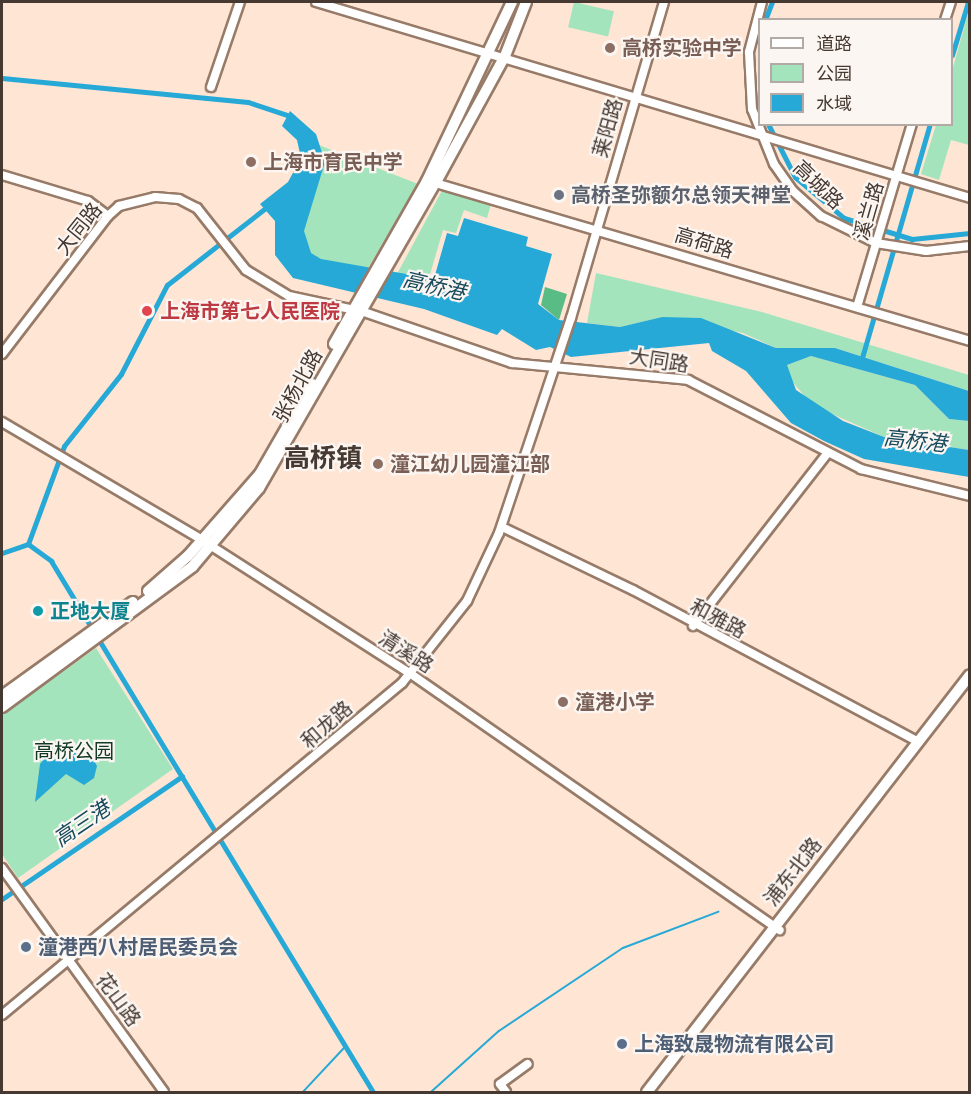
<!DOCTYPE html>
<html>
<head>
<meta charset="utf-8">
<style>
	body { margin:0 }
	#map { position:relative; width:971px; height:1094px; overflow:hidden; background:#fee5d4; font-family:Poppins,"Noto Sans SC",sans-serif }
	div>[style] { position:absolute }
	.green>* { inset:0; background:#a4e4bc; transform-origin:0 0 }
	.forest>* { inset:0; background:#5abc85 }
	.water>* { inset:0; background:#26a9d6 }
	.stream>* { height:1.5px; margin:-0.75px; padding:0 0.75px; transform-origin:0.75px; border-radius:0.75px; background:#26a9d6 }
	.canal>* { height:5px; margin:-2.5px; padding:0 2.5px; transform-origin:2.5px; border-radius:2.5px; background:#26a9d6 }
	.roads { filter:drop-shadow(2px 0 #977b68) drop-shadow(-2px 0 #977b68) drop-shadow(0 2px #977b68) drop-shadow(0 -2px #977b68) }
	.minor>* { height:8px; margin:-4px; padding:0 4px; transform-origin:4px; border-radius:4px; background:#fff }
	.major>* { height:10px; margin:-5px; padding:0 5px; transform-origin:5px; border-radius:5px; background:#fff }
	.dots>* { width:16px; height:16px; translate:-50% -50%; box-sizing:border-box; border:3px solid #fcf6f2; border-radius:50% }
	span { translate:-50% -50%; white-space:nowrap; text-align:center; line-height:1.15; -webkit-text-stroke:4.5px #fcf6f2; paint-order:stroke }
	.education-label { font-size:20px; color:#785e54; font-weight:700 }
	.left { translate:0 -50%; text-align:left }
	.street-label { font-size:20px; color:#453931 }
	.worship-label { font-size:20px; color:#5b616d; font-weight:700 }
	.health-label { font-size:20px; color:#be3a42; font-weight:700 }
	.culture-label { font-size:20px; color:#0d838f; font-weight:700 }
	.park-label { font-size:20px; color:#103a24 }
	.service-label { font-size:20px; color:#4e5e75; font-weight:700 }
	.water-label { font-size:21px; color:#174a5d; font-style:italic }
	.district-label { font-size:26px; color:#453931; font-weight:700 }
	.frame { position:absolute; inset:0; border:3px solid #453931; pointer-events:none }
	.legend { position:absolute; left:758px; top:18px; width:195px; height:108px; box-sizing:border-box; background:#fcf6f2; border:2px solid #b3aaa5; margin:0; padding:8px 10px; list-style:none; font-size:18px; color:#453931 }
	.legend li { display:flex; align-items:center; gap:12px; height:30px }
	.legend b { width:30px; border:2px solid #b3aaa5 }
</style>
</head>
<body>
<div id="map">
	<div class="green">
		<i style="left:574px;top:2px;width:41px;height:26px;rotate:13deg"></i>
		<i style="clip-path:polygon(969px 10px,969px 145px,951px 140px,939px 180px,921px 174px,936px 125px,952px 124px,952px 71px)"></i>
		<i style="clip-path:polygon(319px 145px,418px 184px,362px 278px,300px 250px)"></i>
		<i style="clip-path:polygon(444px 187px,492px 201px,487px 218px,464px 210px,456px 233px,443px 230px,429px 278px,397px 274px)"></i>
		<i style="clip-path:polygon(596px 273px,762px 312px,969px 375px,969px 391px,835px 348px,776px 348px,743px 333px,662px 317px,620px 327px,587px 323px)"></i>
		<i style="clip-path:polygon(811px 356px,915px 385px,949px 419px,969px 421px,969px 450px,884px 437px,812px 405px,786px 374px,787px 365px)"></i>
		<i style="clip-path:polygon(96px 648px,173px 769px,18px 878px,2px 854px,2px 715px)"></i>
	</div>
	<div class="forest">
		<i style="clip-path:polygon(545px 287px,567px 294px,559px 320px,541px 305px)"></i>
	</div>
	<div class="water">
		<i style="clip-path:polygon(290px 111px,316px 134px,325px 162px,304px 231px,311px 253px,321px 259px,429px 278px,435px 275px,447px 233px,458px 236px,464px 218px,528px 237px,526px 246px,552px 254px,538px 304px,559px 320px,620px 327px,662px 317px,701px 318px,776px 348px,835px 348px,969px 391px,969px 421px,949px 419px,915px 385px,811px 356px,787px 365px,796px 390px,843px 421px,884px 437px,969px 450px,969px 477px,864px 459px,824px 441px,791px 423px,746px 371px,712px 351px,709px 343px,571px 357px,550px 347px,536px 350px,502px 329px,497px 335px,424px 309px,293px 278px,275px 255px,275px 221px,260px 204px,288px 182px,301px 158px,297px 140px,282px 126px)"></i>
		<i style="clip-path:polygon(56px 744px,91px 755px,97px 766px,94px 778px,84px 785px,66px 774px,35px 802px,40px 764px)"></i>
	</div>
	<div class="stream">
		<i style="left:303px;top:1092px;width:62px;rotate:-47deg"></i>
		<i style="left:431px;top:1092px;width:91px;rotate:-41.9deg"></i>
		<i style="left:499px;top:1031px;width:149px;rotate:-33.8deg"></i>
		<i style="left:623px;top:948px;width:102px;rotate:-20.8deg"></i>
	</div>
	<div class="canal">
		<i style="left:765px;top:20px;width:19px;rotate:-69deg"></i>
		<i style="left:760px;top:42px;width:46px;rotate:90deg"></i>
		<i style="left:952px;top:55px;width:55px;rotate:-73.2deg"></i>
		<i style="left:2px;top:78px;width:247px;rotate:5.6deg"></i>
		<i style="left:248px;top:102px;width:47px;rotate:18.4deg"></i>
		<i style="left:768px;top:124px;width:59px;rotate:63deg"></i>
		<i style="left:795px;top:177px;width:64px;rotate:39.9deg"></i>
		<i style="left:844px;top:218px;width:71px;rotate:17.2deg"></i>
		<i style="left:912px;top:239px;width:58px;rotate:-5.9deg"></i>
		<i style="left:861px;top:361px;width:247px;rotate:-73.8deg"></i>
		<i style="left:28px;top:544px;width:29px;rotate:36deg"></i>
		<i style="left:51px;top:561px;width:621px;rotate:58.77deg"></i>
		<i style="left:2px;top:553px;width:28px;rotate:-19deg"></i>
		<i style="left:28px;top:544px;width:104px;rotate:-69.8deg"></i>
		<i style="left:64px;top:446px;width:92px;rotate:-51.6deg"></i>
		<i style="left:121px;top:374px;width:100px;rotate:-62.7deg"></i>
		<i style="left:167px;top:285px;width:127px;rotate:-38deg"></i>
		<i style="left:2px;top:899px;width:218px;rotate:-34.3deg"></i>
	</div>
	<div class="roads">
		<div class="minor">
			<i style="left:316px;top:2px;width:683px;rotate:16.68deg"></i>
			<i style="left:762px;top:2px;width:52px;rotate:104.6deg"></i>
			<i style="left:749px;top:52px;width:57px;rotate:87deg"></i>
			<i style="left:752px;top:109px;width:59px;rotate:68.2deg"></i>
			<i style="left:774px;top:164px;width:33px;rotate:55deg"></i>
			<i style="left:793px;top:191px;width:38px;rotate:42deg"></i>
			<i style="left:821px;top:216px;width:61px;rotate:26.1deg"></i>
			<i style="left:876px;top:243px;width:51px;rotate:9.1deg"></i>
			<i style="left:926px;top:251px;width:44px;rotate:-6.5deg"></i>
			<i style="left:945px;top:20px;width:19px;rotate:-72deg"></i>
			<i style="left:211px;top:87px;width:90px;rotate:-71.2deg"></i>
			<i style="left:2px;top:175px;width:90px;rotate:16.8deg"></i>
			<i style="left:88px;top:201px;width:25px;rotate:37deg"></i>
			<i style="left:432px;top:182px;width:561px;rotate:16.46deg"></i>
			<i style="left:857px;top:307px;width:191px;rotate:-73.3deg"></i>
			<i style="left:364px;top:312px;width:157px;rotate:19deg"></i>
			<i style="left:512px;top:363px;width:177px;rotate:5.5deg"></i>
			<i style="left:688px;top:380px;width:195px;rotate:27.2deg"></i>
			<i style="left:861px;top:469px;width:112px;rotate:13.9deg"></i>
			<i style="left:2px;top:354px;width:174px;rotate:-52.5deg"></i>
			<i style="left:108px;top:216px;width:15px;rotate:-42deg"></i>
			<i style="left:119px;top:206px;width:37px;rotate:-14deg"></i>
			<i style="left:155px;top:197px;width:24px;rotate:5deg"></i>
			<i style="left:179px;top:199px;width:20px;rotate:27deg"></i>
			<i style="left:197px;top:208px;width:79px;rotate:51.7deg"></i>
			<i style="left:246px;top:270px;width:50px;rotate:31.2deg"></i>
			<i style="left:289px;top:296px;width:62px;rotate:12deg"></i>
			<i style="left:2px;top:422px;width:232px;rotate:30.5deg"></i>
			<i style="left:202px;top:540px;width:248px;rotate:32.7deg"></i>
			<i style="left:411px;top:674px;width:449px;rotate:34.8deg"></i>
			<i style="left:502px;top:527px;width:145px;rotate:25.7deg"></i>
			<i style="left:633px;top:590px;width:322px;rotate:28deg"></i>
			<i style="left:693px;top:626px;width:218px;rotate:-52.1deg"></i>
			<i style="left:2px;top:868px;width:276px;rotate:54.1deg"></i>
			<i style="left:2px;top:1015px;width:520px;rotate:-39.69deg"></i>
			<i style="left:402px;top:683px;width:105px;rotate:-51.6deg"></i>
			<i style="left:467px;top:601px;width:75px;rotate:-64.8deg"></i>
			<i style="left:499px;top:533px;width:227px;rotate:-71.5deg"></i>
			<i style="left:571px;top:318px;width:329px;rotate:-73.6deg"></i>
			<i style="left:506px;top:1092px;width:10px;rotate:-127deg"></i>
			<i style="left:500px;top:1084px;width:34px;rotate:-36deg"></i>
		</div>
		<div class="major">
			<i style="left:334px;top:344px;width:188px;rotate:-60.3deg"></i>
			<i style="left:427px;top:181px;width:198px;rotate:-64.6deg"></i>
			<i style="left:148px;top:591px;width:53px;rotate:-41.2deg"></i>
			<i style="left:188px;top:556px;width:109px;rotate:-48.7deg"></i>
			<i style="left:260px;top:474px;width:104px;rotate:-60deg"></i>
			<i style="left:2px;top:696px;width:161px;rotate:-35.7deg"></i>
			<i style="left:2px;top:707px;width:237px;rotate:-36.4deg"></i>
			<i style="left:193px;top:566px;width:102px;rotate:-49.8deg"></i>
			<i style="left:259px;top:488px;width:354px;rotate:-60deg"></i>
			<i style="left:436px;top:182px;width:144px;rotate:-61.3deg"></i>
			<i style="left:505px;top:56px;width:58px;rotate:-68.7deg"></i>
			<i style="left:647px;top:1092px;width:527px;rotate:-52.24deg"></i>
		</div>
	</div>
	<div class="dots">
		<i style="left:610px;top:48px;background:#8d6e63"></i>
		<i style="left:251px;top:162px;background:#8d6e63"></i>
		<i style="left:559px;top:195px;background:#6b7280"></i>
		<i style="left:147px;top:311px;background:#e0444e"></i>
		<i style="left:378px;top:464px;background:#8d6e63"></i>
		<i style="left:38px;top:611px;background:#0f9aa8"></i>
		<i style="left:563px;top:702px;background:#8d6e63"></i>
		<i style="left:26px;top:947px;background:#5c6f8a"></i>
		<i style="left:622px;top:1044px;background:#5c6f8a"></i>
	</div>
	<div class="education-label">
		<span class="left" style="left:622px;top:48px">高桥实验中学</span>
		<span class="left" style="left:263px;top:162px">上海市育民中学</span>
		<span class="left" style="left:390px;top:464px">潼江幼儿园潼江部</span>
		<span class="left" style="left:575px;top:702px">潼港小学</span>
	</div>
	<div class="street-label">
		<span style="left:608px;top:128px;rotate:-74deg">莱阳路</span>
		<span style="left:818px;top:185px;rotate:44deg">高城路</span>
		<span style="left:869px;top:211px;rotate:-74deg">溪兰路</span>
		<span style="left:79px;top:229px;rotate:-51deg">大同路</span>
		<span style="left:704px;top:243px;rotate:17deg">高荷路</span>
		<span style="left:659px;top:361px;rotate:9deg">大同路</span>
		<span style="left:298px;top:386px;rotate:-62deg">张杨北路</span>
		<span style="left:718px;top:619px;rotate:28deg">和雅路</span>
		<span style="left:406px;top:652px;rotate:33deg">清溪路</span>
		<span style="left:327px;top:725px;rotate:-41deg">和龙路</span>
		<span style="left:793px;top:872px;rotate:-52deg">浦东北路</span>
		<span style="left:118px;top:1000px;rotate:54deg">花山路</span>
	</div>
	<div class="worship-label">
		<span class="left" style="left:571px;top:195px">高桥圣弥额尔总领天神堂</span>
	</div>
	<div class="health-label">
		<span class="left" style="left:160px;top:311px">上海市第七人民医院</span>
	</div>
	<div class="culture-label">
		<span class="left" style="left:50px;top:611px">正地大厦</span>
	</div>
	<div class="park-label">
		<span style="left:74px;top:751px">高桥公园</span>
	</div>
	<div class="service-label">
		<span class="left" style="left:38px;top:947px">潼港西八村居民委员会</span>
		<span class="left" style="left:634px;top:1044px">上海致晟物流有限公司</span>
	</div>
	<div class="water-label">
		<span style="left:434px;top:286px;rotate:13deg">高桥港</span>
		<span style="left:915px;top:441px;rotate:6deg">高桥港</span>
		<span style="left:82px;top:824px;rotate:-34deg">高三港</span>
	</div>
	<div class="district-label">
		<span style="left:323px;top:459px">高桥镇</span>
	</div>
	<div class="frame"></div>
	<ul class="legend">
	<li><b style="height:8px;background:#fff"></b>道路</li>
	<li><b style="height:16px;background:#a4e4bc"></b>公园</li>
	<li><b style="height:16px;background:#26a9d6"></b>水域</li>
	</ul>
</div>
</body>
</html>
